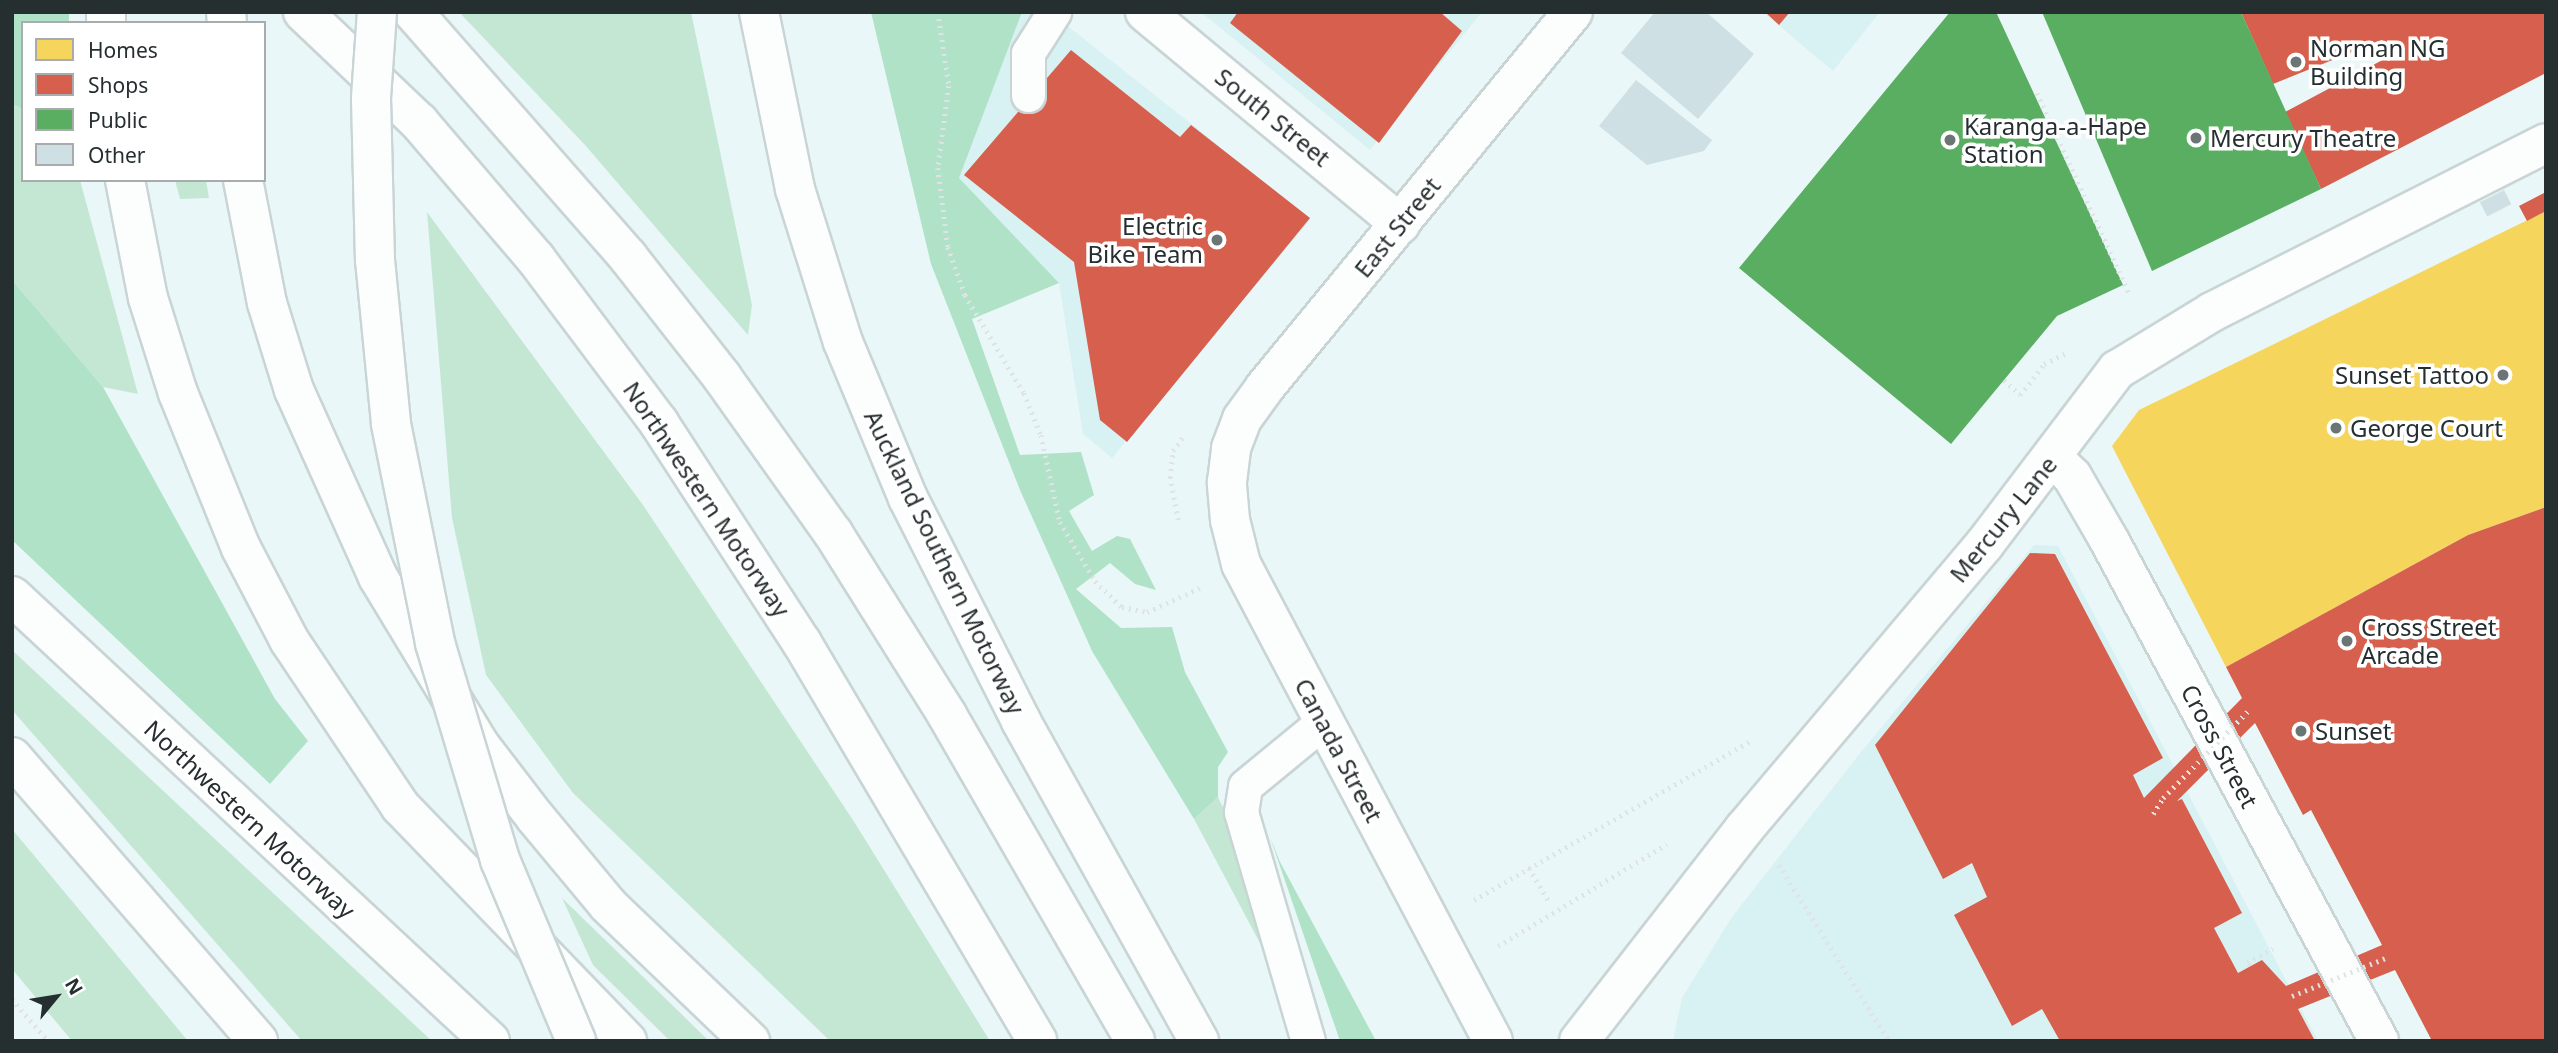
<!DOCTYPE html>
<html>
<head>
<meta charset="utf-8">
<style>
	body { margin:0 }
	#map { position:relative; width:2558px; height:1053px; overflow:hidden; background:#eaf7f8; font-family:"Noto Sans",sans-serif }
	div>[style] { position:absolute }
	.built>* { inset:0; background:#d8f1f2 }
	.green>* { inset:0; background:#c4e7d4 }
	.forest>* { inset:0; background:#afe2c6 }
	.homes>* { inset:0; background:#f6d55c }
	.shops>* { inset:0; background:#d6604d }
	.public>* { inset:0; background:#5aae61 }
	.building>* { inset:0; background:#cfe0e4; transform-origin:0 0 }
	.path>* { height:4.5px; margin-top:-2.25px; transform-origin:0; background:repeating-linear-gradient(90deg,#e0e3e4 0 2px,transparent 0 7px) }
	.roads { filter:drop-shadow(2px 0 #c9d4d5) drop-shadow(-2px 0 #c9d4d5) drop-shadow(0 2px #c9d4d5) drop-shadow(0 -2px #c9d4d5) }
	.lane>* { height:33px; margin:-16.5px; padding:0 16.5px; transform-origin:16.5px; border-radius:16.5px; background:#fcfefe }
	.street>* { height:38px; margin:-19px; padding:0 19px; transform-origin:19px; border-radius:19px; background:#fcfefe }
	.highway>* { height:38px; margin:-19px; padding:0 19px; transform-origin:19px; border-radius:19px; background:#fcfefe }
	.path-bridge>* { height:4.5px; margin-top:-2.25px; transform-origin:0; background:repeating-linear-gradient(90deg,#e0e3e4 0 2px,transparent 0 7px) }
	.bridges { filter:drop-shadow(2px 0 #c9d4d5) drop-shadow(-2px 0 #c9d4d5) drop-shadow(0 2px #c9d4d5) drop-shadow(0 -2px #c9d4d5) }
	.highway-bridge>* { height:38px; margin:-19px; padding:0 19px; transform-origin:19px; border-radius:19px; background:#fcfefe }
	.dots>* { width:19px; height:19px; translate:-50% -50%; box-sizing:border-box; border:4px solid #fff; border-radius:50% }
	span { translate:-50% -50%; white-space:nowrap; text-align:center; line-height:1.15; -webkit-text-stroke:7px #fff; paint-order:stroke }
	.poi-label { font-size:24px; color:#262f30 }
	.left { translate:0 -50%; text-align:left }
	.right { translate:-100% -50%; text-align:right }
	.street-label { font-size:24px; color:#262f30 }
	.frame { position:absolute; inset:0; border:14px solid #262f30; pointer-events:none }
	.legend { position:absolute; left:21px; top:21px; width:245px; height:161px; box-sizing:border-box; background:#fff; border:2px solid #a8acac; margin:0; padding:9px 12px; list-style:none; font-size:21px; color:#262f30 }
	.legend li { display:flex; align-items:center; gap:14px; height:35px }
	.legend b { width:35px; border:2px solid #a8acac }
	.north { position:absolute; left:21px; top:962px; width:70px; height:70px; -webkit-text-stroke:5px #fff; paint-order:stroke; rotate:60deg; font-size:19px; font-weight:700; line-height:28px; text-align:center; color:#262f30 }
	.north::after { content:''; display:block; margin:auto; width:24px; height:32px; background:#262f30; clip-path:polygon(50% 0,100% 100%,50% 72%,0 100%) }
</style>
</head>
<body>
<div id="map">
	<div class="built">
		<i style="clip-path:polygon(1022px 12px,1050px 12px,1311px 219px,1112px 458px,1083px 434px,1059px 283px,958px 178px)"></i>
		<i style="clip-path:polygon(1201px 12px,1482px 12px,1370px 150px)"></i>
		<i style="clip-path:polygon(1763px 12px,1880px 12px,1833px 71px)"></i>
		<i style="clip-path:polygon(2034px 545px,2058px 546px,2318px 1041px,1673px 1041px,1682px 998px,1732px 917px,1861px 752px)"></i>
	</div>
	<div class="green">
		<i style="clip-path:polygon(459px 12px,691px 12px,752px 305px,748px 335px,585px 145px)"></i>
		<i style="clip-path:polygon(12px 104px,23px 109px,23px 180px,80px 180px,138px 394px,103px 387px,12px 280px)"></i>
		<i style="clip-path:polygon(175px 180px,206px 180px,209px 198px,180px 199px)"></i>
		<i style="clip-path:polygon(427px 212px,643px 505px,853px 820px,990px 1041px,830px 1041px,573px 793px,486px 675px,452px 518px)"></i>
		<i style="clip-path:polygon(12px 650px,432px 1041px,302px 1041px,12px 710px)"></i>
		<i style="clip-path:polygon(1218px 797px,1228px 818px,1288px 996px,1194px 819px)"></i>
		<i style="clip-path:polygon(12px 829px,87px 919px,188px 1041px,72px 1041px,12px 969px)"></i>
		<i style="clip-path:polygon(562px 898px,667px 1000px,709px 1041px,670px 1041px,593px 965px)"></i>
	</div>
	<div class="forest">
		<i style="clip-path:polygon(12px 12px,69px 12px,69px 23px,23px 23px,23px 109px,12px 104px)"></i>
		<i style="clip-path:polygon(871px 12px,1022px 12px,959px 178px,1059px 283px,972px 319px,1020px 455px,1081px 452px,1094px 495px,1069px 511px,1092px 551px,1117px 536px,1130px 539px,1156px 590px,1135px 584px,1110px 563px,1076px 589px,1121px 628px,1172px 627px,1185px 672px,1228px 752px,1218px 767px,1218px 797px,1194px 819px,1092px 651px,1020px 490px,931px 264px)"></i>
		<i style="clip-path:polygon(12px 280px,103px 387px,275px 699px,308px 741px,270px 784px,12px 540px)"></i>
		<i style="clip-path:polygon(1270px 837px,1280px 862px,1376px 1041px,1340px 1041px)"></i>
	</div>
	<div class="homes">
		<i style="clip-path:polygon(2546px 211px,2546px 507px,2468px 535px,2226px 667px,2112px 446px,2139px 410px)"></i>
	</div>
	<div class="shops">
		<i style="clip-path:polygon(1238px 12px,1440px 12px,1462px 31px,1379px 143px,1230px 23px)"></i>
		<i style="clip-path:polygon(1765px 12px,1790px 12px,1779px 25px)"></i>
		<i style="clip-path:polygon(2241px 12px,2546px 12px,2546px 73px,2321px 189px,2285px 112px,2390px 56px,2382px 40px,2273px 84px)"></i>
		<i style="clip-path:polygon(1071px 50px,1180px 137px,1191px 125px,1310px 218px,1127px 442px,1100px 420px,1074px 262px,964px 175px)"></i>
		<i style="clip-path:polygon(2546px 192px,2546px 211px,2527px 221px,2519px 206px)"></i>
		<i style="clip-path:polygon(evenodd,2546px 507px,2546px 1041px,2432px 1041px,2395px 970px,2298px 1009px,2315px 1041px,2060px 1041px,2042px 1009px,2012px 1026px,1954px 915px,1987px 897px,1972px 863px,1943px 879px,1875px 745px,2030px 553px,2055px 554px,2163px 758px,2133px 775px,2144px 798px,2242px 698px,2226px 667px,2468px 535px,2546px 507px,2255px 723px,2303px 815px,2311px 810px,2382px 945px,2286px 986px,2262px 960px,2238px 973px,2214px 928px,2242px 913px,2182px 799px,2177px 801px,2255px 723px)"></i>
	</div>
	<div class="public">
		<i style="clip-path:polygon(1950px 12px,1996px 12px,2123px 285px,2057px 316px,1951px 444px,1739px 268px)"></i>
		<i style="clip-path:polygon(2042px 12px,2241px 12px,2321px 189px,2152px 271px)"></i>
	</div>
	<div class="building">
		<i style="clip-path:polygon(1655px 12px,1706px 12px,1754px 54px,1698px 119px,1621px 53px)"></i>
		<i style="clip-path:polygon(1636px 80px,1712px 140px,1704px 151px,1647px 165px,1599px 126px)"></i>
		<i style="left:2504px;top:190px;width:16px;height:27px;rotate:63deg"></i>
	</div>
	<div class="path">
		<i style="left:938px;top:12px;width:75px;rotate:81.5deg"></i>
		<i style="left:949px;top:86px;width:83px;rotate:97.6deg"></i>
		<i style="left:938px;top:168px;width:80px;rotate:82.8deg"></i>
		<i style="left:948px;top:247px;width:51px;rotate:70.5deg"></i>
		<i style="left:965px;top:295px;width:114px;rotate:59deg"></i>
		<i style="left:1024px;top:393px;width:45px;rotate:68deg"></i>
		<i style="left:1041px;top:435px;width:89px;rotate:77.7deg"></i>
		<i style="left:1060px;top:522px;width:69px;rotate:59.3deg"></i>
		<i style="left:1095px;top:581px;width:37px;rotate:44deg"></i>
		<i style="left:1122px;top:607px;width:25px;rotate:11deg"></i>
		<i style="left:1147px;top:612px;width:58px;rotate:-24.4deg"></i>
		<i style="left:2037px;top:93px;width:220px;rotate:65.3deg"></i>
		<i style="left:2004px;top:380px;width:22px;rotate:43deg"></i>
		<i style="left:2020px;top:395px;width:39px;rotate:-52deg"></i>
		<i style="left:2044px;top:364px;width:25px;rotate:-26deg"></i>
		<i style="left:1178px;top:520px;width:43px;rotate:-100.8deg"></i>
		<i style="left:1170px;top:478px;width:27px;rotate:-84deg"></i>
		<i style="left:1173px;top:451px;width:16px;rotate:-55deg"></i>
		<i style="left:1779px;top:865px;width:208px;rotate:58deg"></i>
		<i style="left:1529px;top:868px;width:39px;rotate:59deg"></i>
		<i style="left:1474px;top:900px;width:321px;rotate:-29.9deg"></i>
		<i style="left:1498px;top:946px;width:197px;rotate:-31.1deg"></i>
		<i style="left:2250px;top:966px;width:5px;rotate:-127deg"></i>
		<i style="left:2247px;top:962px;width:29px;rotate:-27deg"></i>
		<i style="left:12px;top:999px;width:55px;rotate:49.4deg"></i>
	</div>
	<div class="roads">
		<div class="lane">
			<i style="left:1028px;top:95px;width:42px;rotate:-90deg"></i>
			<i style="left:1028px;top:53px;width:49px;rotate:-57.6deg"></i>
			<i style="left:1308px;top:1041px;width:239px;rotate:-106.3deg"></i>
			<i style="left:1241px;top:812px;width:26px;rotate:-81deg"></i>
			<i style="left:1245px;top:786px;width:102px;rotate:-39.4deg"></i>
		</div>
		<div class="street">
			<i style="left:1145px;top:12px;width:332px;rotate:39.7deg"></i>
			<i style="left:2052px;top:457px;width:28px;rotate:44deg"></i>
			<i style="left:2072px;top:476px;width:74px;rotate:60deg"></i>
			<i style="left:2109px;top:540px;width:569px;rotate:61.68deg"></i>
			<i style="left:1493px;top:1041px;width:539px;rotate:-117.85deg"></i>
			<i style="left:1241px;top:564px;width:45px;rotate:-104deg"></i>
			<i style="left:1230px;top:520px;width:38px;rotate:-95deg"></i>
			<i style="left:1227px;top:482px;width:34px;rotate:-83deg"></i>
			<i style="left:1231px;top:448px;width:31px;rotate:-69deg"></i>
			<i style="left:1242px;top:419px;width:39px;rotate:-54deg"></i>
			<i style="left:1265px;top:387px;width:485px;rotate:-50.6deg"></i>
			<i style="left:1579px;top:1041px;width:269px;rotate:-52.1deg"></i>
			<i style="left:1744px;top:829px;width:372px;rotate:-49.8deg"></i>
			<i style="left:1984px;top:545px;width:220px;rotate:-52.8deg"></i>
			<i style="left:2117px;top:370px;width:111px;rotate:-31.4deg"></i>
			<i style="left:2212px;top:312px;width:374px;rotate:-26.8deg"></i>
		</div>
		<div class="highway">
			<i style="left:106px;top:12px;width:11px;rotate:90deg"></i>
			<i style="left:226px;top:12px;width:11px;rotate:85deg"></i>
			<i style="left:303px;top:12px;width:160px;rotate:43.5deg"></i>
			<i style="left:419px;top:122px;width:180px;rotate:49.5deg"></i>
			<i style="left:536px;top:259px;width:205px;rotate:53.1deg"></i>
			<i style="left:659px;top:423px;width:262px;rotate:57deg"></i>
			<i style="left:802px;top:643px;width:462px;rotate:59.4deg"></i>
			<i style="left:413px;top:12px;width:326px;rotate:48.7deg"></i>
			<i style="left:628px;top:257px;width:152px;rotate:51.9deg"></i>
			<i style="left:722px;top:377px;width:191px;rotate:54.6deg"></i>
			<i style="left:833px;top:533px;width:215px;rotate:57.9deg"></i>
			<i style="left:947px;top:715px;width:376px;rotate:60deg"></i>
			<i style="left:759px;top:12px;width:181px;rotate:78.5deg"></i>
			<i style="left:795px;top:189px;width:160px;rotate:72.6deg"></i>
			<i style="left:843px;top:342px;width:169px;rotate:67.4deg"></i>
			<i style="left:908px;top:498px;width:250px;rotate:63.1deg"></i>
			<i style="left:1021px;top:721px;width:366px;rotate:60.9deg"></i>
			<i style="left:125px;top:180px;width:120px;rotate:79deg"></i>
			<i style="left:148px;top:298px;width:100px;rotate:72.5deg"></i>
			<i style="left:178px;top:393px;width:167px;rotate:67.9deg"></i>
			<i style="left:241px;top:548px;width:104px;rotate:62.4deg"></i>
			<i style="left:289px;top:640px;width:200px;rotate:56.2deg"></i>
			<i style="left:400px;top:806px;width:327px;rotate:46deg"></i>
			<i style="left:243px;top:180px;width:125px;rotate:79deg"></i>
			<i style="left:267px;top:303px;width:91px;rotate:72.8deg"></i>
			<i style="left:294px;top:390px;width:205px;rotate:65.8deg"></i>
			<i style="left:378px;top:577px;width:195px;rotate:58.8deg"></i>
			<i style="left:479px;top:744px;width:92px;rotate:52.5deg"></i>
			<i style="left:535px;top:817px;width:114px;rotate:50.3deg"></i>
			<i style="left:608px;top:905px;width:197px;rotate:43.8deg"></i>
			<i style="left:12px;top:596px;width:653px;rotate:42.95deg"></i>
			<i style="left:12px;top:757px;width:376px;rotate:49.1deg"></i>
		</div>
	</div>
	<div class="path-bridge">
		<i style="left:2153px;top:814px;width:19px;rotate:-58deg"></i>
		<i style="left:2163px;top:798px;width:123px;rotate:-45.7deg"></i>
		<i style="left:2292px;top:996px;width:104px;rotate:-22.1deg"></i>
	</div>
	<div class="bridges">
		<div class="highway-bridge">
			<i style="left:377px;top:12px;width:86px;rotate:94deg"></i>
			<i style="left:371px;top:98px;width:162px;rotate:88.6deg"></i>
			<i style="left:375px;top:260px;width:165px;rotate:84.4deg"></i>
			<i style="left:391px;top:424px;width:223px;rotate:78.6deg"></i>
			<i style="left:435px;top:643px;width:227px;rotate:73.3deg"></i>
			<i style="left:500px;top:860px;width:196px;rotate:67.2deg"></i>
		</div>
	</div>
	<div class="dots">
		<i style="left:2296px;top:62px;background:#6b7576"></i>
		<i style="left:2196px;top:138px;background:#6b7576"></i>
		<i style="left:1950px;top:140px;background:#6b7576"></i>
		<i style="left:1217px;top:240px;background:#6b7576"></i>
		<i style="left:2503px;top:375px;background:#6b7576"></i>
		<i style="left:2336px;top:428px;background:#6b7576"></i>
		<i style="left:2347px;top:641px;background:#6b7576"></i>
		<i style="left:2301px;top:731px;background:#6b7576"></i>
	</div>
	<div class="poi-label">
		<span class="left" style="left:2310px;top:62px">Norman NG<br>Building</span>
		<span class="left" style="left:1964px;top:140px">Karanga-a-Hape<br>Station</span>
		<span class="left" style="left:2210px;top:138px">Mercury Theatre</span>
		<span class="right" style="left:1203px;top:240px">Electric<br>Bike Team</span>
		<span class="right" style="left:2489px;top:375px">Sunset Tattoo</span>
		<span class="left" style="left:2350px;top:428px">George Court</span>
		<span class="left" style="left:2361px;top:641px">Cross Street<br>Arcade</span>
		<span class="left" style="left:2315px;top:731px">Sunset</span>
	</div>
	<div class="street-label">
		<span style="left:1273px;top:117px;rotate:39deg">South Street</span>
		<span style="left:1397px;top:227px;rotate:-51deg">East Street</span>
		<span style="left:707px;top:499px;rotate:56deg">Northwestern Motorway</span>
		<span style="left:2003px;top:519px;rotate:-51deg">Mercury Lane</span>
		<span style="left:945px;top:562px;rotate:64deg">Auckland Southern Motorway</span>
		<span style="left:2220px;top:746px;rotate:62deg">Cross Street</span>
		<span style="left:1339px;top:750px;rotate:62deg">Canada Street</span>
		<span style="left:250px;top:819px;rotate:43deg">Northwestern Motorway</span>
	</div>
	<div class="frame"></div>
	<ul class="legend">
	<li><b style="height:19px;background:#f6d55c"></b>Homes</li>
	<li><b style="height:19px;background:#d6604d"></b>Shops</li>
	<li><b style="height:19px;background:#5aae61"></b>Public</li>
	<li><b style="height:19px;background:#cfe0e4"></b>Other</li>
	</ul>
	<div class="north">N</div>
</div>
</body>
</html>
